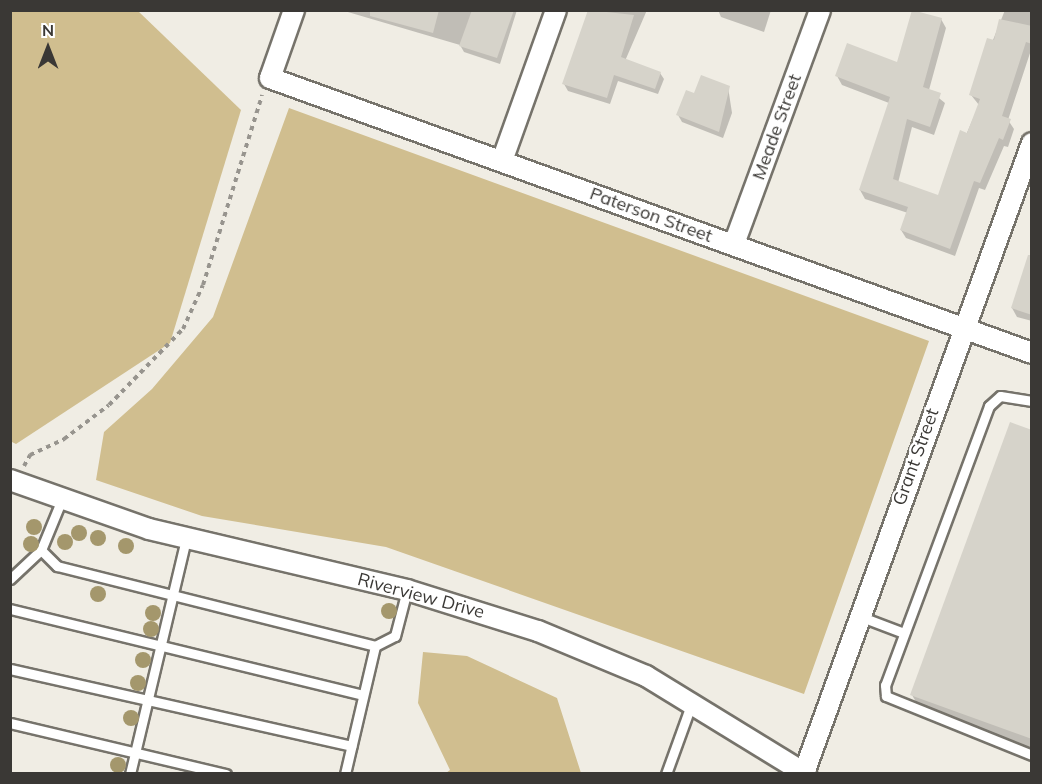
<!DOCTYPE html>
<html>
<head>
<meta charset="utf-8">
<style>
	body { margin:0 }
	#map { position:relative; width:1042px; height:784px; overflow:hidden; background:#f0ede4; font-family:Mulish,sans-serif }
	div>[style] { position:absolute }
	.green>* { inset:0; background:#d0be8f }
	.shadow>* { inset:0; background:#0003 }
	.building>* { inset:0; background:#d6d3ca }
	.path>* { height:4px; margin-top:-2px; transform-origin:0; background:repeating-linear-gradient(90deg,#97948e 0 4.5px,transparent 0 9px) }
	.roads { filter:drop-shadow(2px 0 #76736b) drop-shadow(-2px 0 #76736b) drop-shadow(0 2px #76736b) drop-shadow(0 -2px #76736b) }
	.service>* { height:9px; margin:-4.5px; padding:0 4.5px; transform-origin:4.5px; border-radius:4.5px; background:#fff }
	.minor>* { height:20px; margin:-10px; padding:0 10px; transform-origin:10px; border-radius:10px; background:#fff }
	.trees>* { width:16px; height:16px; margin:-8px; border-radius:50%; background:#a4976c }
	span { translate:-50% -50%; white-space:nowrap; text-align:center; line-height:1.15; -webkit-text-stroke:4.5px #fff; paint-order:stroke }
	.street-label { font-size:18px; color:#3a3835 }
	.frame { position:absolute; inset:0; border:12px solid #3a3835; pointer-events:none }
	.north { position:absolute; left:18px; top:18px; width:60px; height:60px; -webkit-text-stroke:4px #fff; paint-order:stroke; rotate:0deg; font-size:16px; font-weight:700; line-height:24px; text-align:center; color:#3a3835 }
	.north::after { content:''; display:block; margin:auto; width:21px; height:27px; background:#3a3835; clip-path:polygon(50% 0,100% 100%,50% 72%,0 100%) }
</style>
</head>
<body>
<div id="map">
	<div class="green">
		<i style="clip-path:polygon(10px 11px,138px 11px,241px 110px,170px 343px,16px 444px,10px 441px)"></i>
		<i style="clip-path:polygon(289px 108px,929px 341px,804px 694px,386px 547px,202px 516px,96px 480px,104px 432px,152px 389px,213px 317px)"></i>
		<i style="clip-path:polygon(423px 652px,467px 656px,557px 698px,581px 773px,446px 773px,450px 770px,418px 703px)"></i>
	</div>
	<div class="shadow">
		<i style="clip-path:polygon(341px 10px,517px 10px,500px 64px,464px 52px,460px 45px)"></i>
		<i style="clip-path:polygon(593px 10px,647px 10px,625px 61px,660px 73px,664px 79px,658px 94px,618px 81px,610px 104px,568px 91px,564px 84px)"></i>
		<i style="clip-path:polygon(718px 10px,771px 10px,764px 32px,721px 17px)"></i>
		<i style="clip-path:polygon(1005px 10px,1032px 10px,1032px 47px,1008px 120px,1014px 129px,1008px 147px,1004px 146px,985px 190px,979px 188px,955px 256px,906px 238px,901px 230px,908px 213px,865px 199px,860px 190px,889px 103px,842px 85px,837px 76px,898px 64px,941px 19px,946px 28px,929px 90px,945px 103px,934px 135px,912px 127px,898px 183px,939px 197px,979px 105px,971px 95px)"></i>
		<i style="clip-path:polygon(728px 87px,732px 113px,723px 138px,682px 122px,678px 115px)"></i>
		<i style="clip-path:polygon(1032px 249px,1032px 321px,1017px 317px,1012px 308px)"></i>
		<i style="clip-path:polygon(1032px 431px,1032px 750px,920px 709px,912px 695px)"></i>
	</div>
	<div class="building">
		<i style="clip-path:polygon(370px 10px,439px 10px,433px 33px,370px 16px)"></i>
		<i style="clip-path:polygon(472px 10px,514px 10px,497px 58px,459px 46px)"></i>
		<i style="clip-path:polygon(588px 10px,634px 15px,621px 57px,661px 72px,655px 89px,614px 75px,607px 98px,562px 84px)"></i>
		<i style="clip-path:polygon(912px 10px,942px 18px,923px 87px,941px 93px,930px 127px,907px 119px,893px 179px,938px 195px,960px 130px,967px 133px,980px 99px,969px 95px,987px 38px,994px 40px,999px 19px,1032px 26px,1032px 44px,1026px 42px,1002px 116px,1011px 119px,1003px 140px,999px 138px,980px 183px,974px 181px,950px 249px,900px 230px,908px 207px,859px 190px,890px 97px,835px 76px,847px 43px,897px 62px)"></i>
		<i style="clip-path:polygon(701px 75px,730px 86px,719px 132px,676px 115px,686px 90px,694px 93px)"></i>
		<i style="clip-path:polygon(1028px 255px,1032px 255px,1032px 315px,1011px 308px)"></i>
		<i style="clip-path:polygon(1010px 422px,1032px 430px,1032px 739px,910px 695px)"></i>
	</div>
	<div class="path">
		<i style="left:24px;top:466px;width:13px;rotate:-61deg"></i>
		<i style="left:30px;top:455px;width:38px;rotate:-25deg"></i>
		<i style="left:64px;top:439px;width:56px;rotate:-37.1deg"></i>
		<i style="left:109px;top:405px;width:106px;rotate:-45.8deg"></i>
		<i style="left:183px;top:329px;width:48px;rotate:-65.6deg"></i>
		<i style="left:203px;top:285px;width:199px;rotate:-72.7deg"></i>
	</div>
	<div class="roads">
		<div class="service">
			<i style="left:1032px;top:401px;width:32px;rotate:-171deg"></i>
			<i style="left:1000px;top:396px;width:15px;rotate:138deg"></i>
			<i style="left:989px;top:406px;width:298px;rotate:110.4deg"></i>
			<i style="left:885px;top:685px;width:11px;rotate:85deg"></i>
			<i style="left:886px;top:696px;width:157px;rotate:22deg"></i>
			<i style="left:41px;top:550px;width:23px;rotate:45deg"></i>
			<i style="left:57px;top:566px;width:328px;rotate:14.1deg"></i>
			<i style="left:10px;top:579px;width:42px;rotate:-43.1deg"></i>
			<i style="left:41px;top:550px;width:55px;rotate:-67.6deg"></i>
			<i style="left:10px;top:609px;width:363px;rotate:13.7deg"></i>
			<i style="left:859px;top:616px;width:48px;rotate:20.7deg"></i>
			<i style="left:10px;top:669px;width:350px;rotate:12.7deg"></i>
			<i style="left:10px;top:723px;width:222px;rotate:13.3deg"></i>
			<i style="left:130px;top:774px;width:242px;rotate:-76.6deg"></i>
			<i style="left:345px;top:774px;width:131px;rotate:-76.8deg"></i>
			<i style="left:375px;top:646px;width:22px;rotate:-27deg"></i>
			<i style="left:395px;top:636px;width:48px;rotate:-75.4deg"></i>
			<i style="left:666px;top:774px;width:77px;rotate:-70.1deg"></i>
		</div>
		<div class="minor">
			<i style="left:294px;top:10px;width:72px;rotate:109.4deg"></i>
			<i style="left:270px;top:78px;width:810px;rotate:19.84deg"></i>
			<i style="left:502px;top:161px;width:160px;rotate:-70.3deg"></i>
			<i style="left:734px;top:244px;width:249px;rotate:-69.8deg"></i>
			<i style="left:10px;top:480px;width:147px;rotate:19.4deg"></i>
			<i style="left:149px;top:529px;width:265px;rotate:13.3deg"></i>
			<i style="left:407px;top:590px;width:137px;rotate:17.4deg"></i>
			<i style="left:538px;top:631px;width:117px;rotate:22.6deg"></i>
			<i style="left:646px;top:676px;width:188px;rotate:31.5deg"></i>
			<i style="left:804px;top:773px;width:670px;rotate:-70.1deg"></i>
		</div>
	</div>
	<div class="trees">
		<i style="left:34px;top:527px"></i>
		<i style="left:79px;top:533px"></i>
		<i style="left:98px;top:538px"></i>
		<i style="left:65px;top:542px"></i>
		<i style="left:31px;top:544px"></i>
		<i style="left:126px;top:546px"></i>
		<i style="left:98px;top:594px"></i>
		<i style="left:389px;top:611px"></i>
		<i style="left:153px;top:613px"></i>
		<i style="left:151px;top:629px"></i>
		<i style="left:143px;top:660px"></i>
		<i style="left:138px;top:683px"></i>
		<i style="left:131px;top:718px"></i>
		<i style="left:118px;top:765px"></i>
	</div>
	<div class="street-label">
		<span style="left:777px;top:127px;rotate:-70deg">Meade Street</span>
		<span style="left:651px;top:215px;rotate:20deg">Paterson Street</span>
		<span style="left:916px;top:457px;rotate:-70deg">Grant Street</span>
		<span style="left:421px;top:596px;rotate:15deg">Riverview Drive</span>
	</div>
	<div class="frame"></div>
	<div class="north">N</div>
</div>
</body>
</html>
